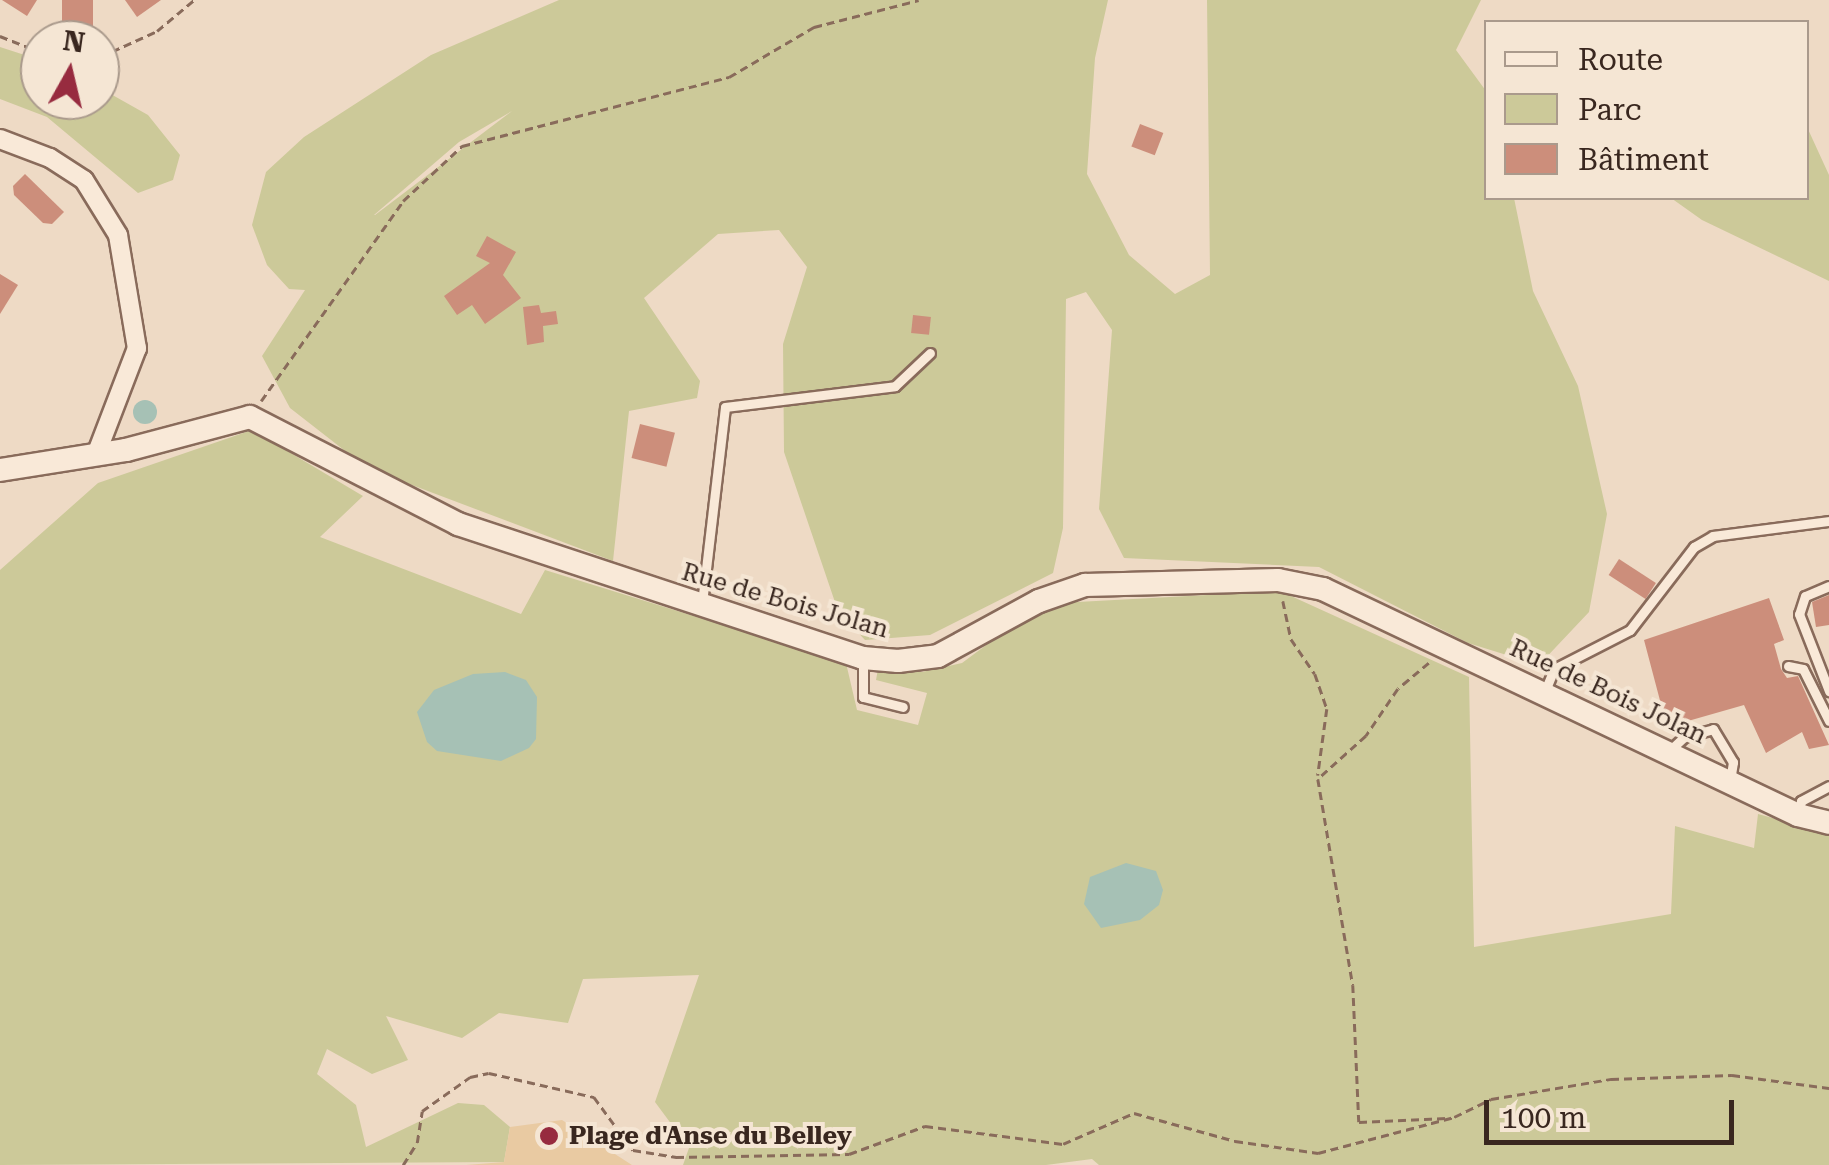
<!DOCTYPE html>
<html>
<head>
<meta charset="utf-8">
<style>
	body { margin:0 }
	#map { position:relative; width:1829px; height:1165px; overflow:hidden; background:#eedac5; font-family:"Roboto Serif",serif }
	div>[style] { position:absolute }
	.green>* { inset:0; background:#ccc999 }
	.sand>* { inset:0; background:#e9caa2 }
	.water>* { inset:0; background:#a6c1b5 }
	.round { border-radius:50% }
	.building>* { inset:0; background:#cc8e7b; transform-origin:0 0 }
	.path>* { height:2.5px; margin-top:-1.25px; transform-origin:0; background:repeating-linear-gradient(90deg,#896b5b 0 8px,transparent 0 13px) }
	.roads { filter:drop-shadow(2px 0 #896b5b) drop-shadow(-2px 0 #896b5b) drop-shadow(0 2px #896b5b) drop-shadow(0 -2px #896b5b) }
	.service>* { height:9px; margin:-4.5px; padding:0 4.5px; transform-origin:4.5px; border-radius:4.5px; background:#f9e9d8 }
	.minor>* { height:18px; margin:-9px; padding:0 9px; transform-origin:9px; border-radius:9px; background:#f9e9d8 }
	.tertiary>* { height:22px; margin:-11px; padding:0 11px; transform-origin:11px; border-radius:11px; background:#f9e9d8 }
	.dots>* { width:28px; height:28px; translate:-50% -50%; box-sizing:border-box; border:5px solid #f5e6d4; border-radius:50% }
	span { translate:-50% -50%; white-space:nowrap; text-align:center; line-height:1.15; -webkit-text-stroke:8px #f5e6d4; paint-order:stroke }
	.street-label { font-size:25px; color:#39271f }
	.poi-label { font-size:25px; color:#39271f; font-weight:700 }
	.left { translate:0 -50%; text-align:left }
	.legend { position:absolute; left:1484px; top:20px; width:325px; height:180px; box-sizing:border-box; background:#f5e6d4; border:2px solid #aa9a8c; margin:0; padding:12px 18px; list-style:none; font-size:30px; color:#39271f }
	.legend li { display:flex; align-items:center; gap:20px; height:50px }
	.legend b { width:50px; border:2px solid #aa9a8c }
	.north { position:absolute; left:20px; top:20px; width:100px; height:100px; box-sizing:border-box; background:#f5e6d4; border:2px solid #aa9a8c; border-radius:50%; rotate:8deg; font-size:28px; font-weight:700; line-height:40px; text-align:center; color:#39271f }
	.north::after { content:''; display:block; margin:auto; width:35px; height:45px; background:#972b3f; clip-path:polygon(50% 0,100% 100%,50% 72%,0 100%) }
	.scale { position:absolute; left:1484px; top:1100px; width:250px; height:45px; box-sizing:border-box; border:5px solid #39271f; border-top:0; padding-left:12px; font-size:30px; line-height:35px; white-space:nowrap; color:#39271f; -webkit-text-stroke:8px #f5e6d4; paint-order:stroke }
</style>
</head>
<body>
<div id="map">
	<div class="green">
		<i style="clip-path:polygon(evenodd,559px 0,1108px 0,1095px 58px,1087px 174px,1129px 255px,1175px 294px,1210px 275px,1207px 0,1481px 0,1456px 50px,1486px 91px,1486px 198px,1514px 198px,1533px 291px,1578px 386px,1607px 514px,1589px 612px,1539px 665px,1468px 643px,1319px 567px,1124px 558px,1099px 509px,1112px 330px,1086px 292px,1066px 299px,1063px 528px,1053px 573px,930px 635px,865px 640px,838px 611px,784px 452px,783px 344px,807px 267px,779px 230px,718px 234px,644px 298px,700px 381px,697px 398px,629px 411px,613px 561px,367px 468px,290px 408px,262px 356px,305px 290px,289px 289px,267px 265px,252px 225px,266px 172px,304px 137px,431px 55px,559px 0,512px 111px,375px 215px,374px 215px,459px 142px,512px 111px)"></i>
		<i style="clip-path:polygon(0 47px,40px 60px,40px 100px,100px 100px,100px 88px,148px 115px,180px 155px,173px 180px,138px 193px,47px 117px,0 99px)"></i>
		<i style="clip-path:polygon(1807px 127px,1829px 175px,1829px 281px,1702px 220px,1671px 198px,1806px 198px)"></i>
		<i style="clip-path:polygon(252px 430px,363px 496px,320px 537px,521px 614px,545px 570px,846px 663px,857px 710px,918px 725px,927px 693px,876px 680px,878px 669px,922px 672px,962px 663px,1028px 614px,1059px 603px,1280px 591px,1469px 677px,1474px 947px,1671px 914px,1675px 826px,1754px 848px,1758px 814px,1829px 833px,1829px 1165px,1099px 1165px,1092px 1159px,1046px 1165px,683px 1165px,689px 1148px,655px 1102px,699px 975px,583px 979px,568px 1023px,499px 1013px,462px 1038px,386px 1016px,408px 1060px,372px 1074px,327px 1049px,317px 1074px,356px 1105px,366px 1147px,458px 1103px,484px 1105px,510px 1127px,504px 1162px,0 1165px,0 570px,98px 483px)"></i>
	</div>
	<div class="sand">
		<i style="clip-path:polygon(562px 1120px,632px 1165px,466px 1165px,504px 1162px,510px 1127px)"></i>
	</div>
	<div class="water">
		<i class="round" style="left:133px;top:400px;width:24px;height:24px"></i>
		<i style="clip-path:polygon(505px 672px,526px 680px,537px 697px,536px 739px,529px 748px,501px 761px,437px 751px,427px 742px,417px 712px,434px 690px,473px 674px)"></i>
		<i style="clip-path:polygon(1126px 863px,1156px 871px,1163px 890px,1159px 905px,1140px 920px,1101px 928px,1084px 904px,1090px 877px)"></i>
	</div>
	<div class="building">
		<i style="clip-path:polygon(2px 0,37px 0,27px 16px)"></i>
		<i style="left:62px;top:0;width:31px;height:32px"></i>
		<i style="clip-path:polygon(125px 0,161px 0,137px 17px)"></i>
		<i style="left:1140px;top:124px;width:25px;height:24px;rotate:21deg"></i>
		<i style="clip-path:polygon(25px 174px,64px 212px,52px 224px,43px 223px,14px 195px,13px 186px)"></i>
		<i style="clip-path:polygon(487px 236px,516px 252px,503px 275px,521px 298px,485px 324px,472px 305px,457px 315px,444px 296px,490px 263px,476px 256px)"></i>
		<i style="clip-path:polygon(0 274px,18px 285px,0 314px)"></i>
		<i style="clip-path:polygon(539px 305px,541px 313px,556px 311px,558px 324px,543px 326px,544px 342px,527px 345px,523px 307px)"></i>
		<i style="left:913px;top:315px;width:18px;height:18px;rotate:6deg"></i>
		<i style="left:640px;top:424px;width:36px;height:35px;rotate:14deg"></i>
		<i style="left:1619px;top:559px;width:44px;height:19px;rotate:33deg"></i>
		<i style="clip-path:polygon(1829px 595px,1829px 625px,1816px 627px,1812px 602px)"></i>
		<i style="clip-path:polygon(1769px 598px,1784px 640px,1774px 644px,1781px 669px,1787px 678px,1798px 676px,1829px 745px,1809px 749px,1802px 732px,1766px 753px,1744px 705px,1667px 727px,1644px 640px)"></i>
	</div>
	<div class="path">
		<i style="left:0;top:36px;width:43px;rotate:21.8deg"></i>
		<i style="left:100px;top:57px;width:63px;rotate:-24.5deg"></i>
		<i style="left:157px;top:31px;width:48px;rotate:-40deg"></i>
		<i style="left:261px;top:401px;width:245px;rotate:-54.6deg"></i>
		<i style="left:403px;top:201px;width:81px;rotate:-43deg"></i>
		<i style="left:462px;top:146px;width:276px;rotate:-14.5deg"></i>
		<i style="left:729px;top:77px;width:99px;rotate:-30.5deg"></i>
		<i style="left:814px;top:27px;width:108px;rotate:-14.4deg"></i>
		<i style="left:1283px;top:601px;width:39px;rotate:78deg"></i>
		<i style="left:1291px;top:639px;width:42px;rotate:55.6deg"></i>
		<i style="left:1315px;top:674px;width:37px;rotate:71deg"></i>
		<i style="left:1327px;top:709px;width:67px;rotate:97.8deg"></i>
		<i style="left:1429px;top:663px;width:40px;rotate:140deg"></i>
		<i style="left:1398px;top:689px;width:57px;rotate:124.2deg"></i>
		<i style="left:1366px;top:736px;width:64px;rotate:138.1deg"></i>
		<i style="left:1318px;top:779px;width:209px;rotate:80.4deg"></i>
		<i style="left:1353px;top:985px;width:137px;rotate:87.5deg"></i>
		<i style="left:1359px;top:1122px;width:88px;rotate:-2.6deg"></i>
		<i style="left:403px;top:1165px;width:26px;rotate:-58deg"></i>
		<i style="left:417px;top:1143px;width:32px;rotate:-81deg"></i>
		<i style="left:422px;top:1111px;width:59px;rotate:-35.3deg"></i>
		<i style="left:470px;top:1077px;width:19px;rotate:-12deg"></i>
		<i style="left:489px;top:1073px;width:108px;rotate:12.9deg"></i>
		<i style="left:594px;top:1097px;width:66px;rotate:53.7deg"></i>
		<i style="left:633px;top:1150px;width:44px;rotate:9.2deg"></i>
		<i style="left:676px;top:1157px;width:173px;rotate:-1deg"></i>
		<i style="left:849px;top:1154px;width:81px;rotate:-20.2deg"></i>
		<i style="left:925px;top:1126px;width:139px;rotate:7.4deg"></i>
		<i style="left:1063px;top:1144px;width:77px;rotate:-23.6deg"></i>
		<i style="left:1134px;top:1113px;width:105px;rotate:15.5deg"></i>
		<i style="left:1235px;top:1141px;width:84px;rotate:8.2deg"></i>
		<i style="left:1318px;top:1153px;width:141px;rotate:-14.8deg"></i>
		<i style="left:1454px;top:1117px;width:41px;rotate:-25.9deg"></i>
		<i style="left:1491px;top:1099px;width:122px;rotate:-9.5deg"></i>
		<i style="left:1611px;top:1079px;width:121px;rotate:-1.9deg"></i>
		<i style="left:1732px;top:1075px;width:98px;rotate:7.6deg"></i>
	</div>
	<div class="roads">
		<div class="service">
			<i style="left:1829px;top:586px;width:26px;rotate:157deg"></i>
			<i style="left:1805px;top:596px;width:19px;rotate:108deg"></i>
			<i style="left:1799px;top:614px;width:83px;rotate:68.7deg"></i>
			<i style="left:702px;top:603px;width:197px;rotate:-83.3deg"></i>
			<i style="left:725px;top:407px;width:171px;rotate:-7deg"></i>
			<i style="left:895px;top:386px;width:48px;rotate:-43.3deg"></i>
			<i style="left:863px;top:660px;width:37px;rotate:90deg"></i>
			<i style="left:863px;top:697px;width:41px;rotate:14deg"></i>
			<i style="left:1788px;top:666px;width:15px;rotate:11deg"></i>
			<i style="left:1803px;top:669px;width:58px;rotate:63.4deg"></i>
			<i style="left:1545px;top:691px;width:24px;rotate:-68deg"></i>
			<i style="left:1554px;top:669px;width:85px;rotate:-27.2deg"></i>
			<i style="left:1630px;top:630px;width:105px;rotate:-52.4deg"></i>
			<i style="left:1694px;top:547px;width:22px;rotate:-30deg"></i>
			<i style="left:1713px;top:536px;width:117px;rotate:-7.4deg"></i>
			<i style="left:1669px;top:751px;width:21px;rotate:-43deg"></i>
			<i style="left:1684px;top:737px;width:30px;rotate:-15deg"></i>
			<i style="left:1713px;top:729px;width:39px;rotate:59deg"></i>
			<i style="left:1733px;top:762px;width:19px;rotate:99deg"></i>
			<i style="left:1799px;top:812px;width:11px;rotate:-80deg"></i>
			<i style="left:1801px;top:801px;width:32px;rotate:-28deg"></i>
		</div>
		<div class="minor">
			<i style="left:0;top:139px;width:53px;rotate:20.8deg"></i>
			<i style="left:50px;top:158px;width:40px;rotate:32.9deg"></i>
			<i style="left:84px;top:180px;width:65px;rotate:58.3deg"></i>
			<i style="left:118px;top:235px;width:115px;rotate:80.5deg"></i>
			<i style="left:137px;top:348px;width:115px;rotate:111deg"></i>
		</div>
		<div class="tertiary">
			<i style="left:0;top:470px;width:128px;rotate:-9deg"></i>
			<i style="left:126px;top:450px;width:128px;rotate:-14.9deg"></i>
			<i style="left:250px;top:417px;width:234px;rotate:27.2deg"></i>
			<i style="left:458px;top:524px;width:427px;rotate:18.3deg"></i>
			<i style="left:863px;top:658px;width:35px;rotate:5deg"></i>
			<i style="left:898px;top:661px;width:40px;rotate:-7.1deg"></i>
			<i style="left:938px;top:656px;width:115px;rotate:-28.6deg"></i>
			<i style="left:1039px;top:601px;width:49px;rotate:-19.2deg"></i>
			<i style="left:1085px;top:585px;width:193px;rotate:-1.5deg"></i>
			<i style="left:1278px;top:580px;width:46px;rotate:11.3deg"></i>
			<i style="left:1323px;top:589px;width:526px;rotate:25.44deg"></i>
			<i style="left:1798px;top:815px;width:32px;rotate:14deg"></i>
		</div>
	</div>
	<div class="dots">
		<i style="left:549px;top:1136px;background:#972b3f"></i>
	</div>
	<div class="street-label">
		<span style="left:785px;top:601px;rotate:16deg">Rue de Bois Jolan</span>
		<span style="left:1608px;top:692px;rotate:25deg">Rue de Bois Jolan</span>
	</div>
	<div class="poi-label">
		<span class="left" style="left:569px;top:1136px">Plage d'Anse du Belley</span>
	</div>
	<ul class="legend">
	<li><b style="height:12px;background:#f9e9d8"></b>Route</li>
	<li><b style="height:28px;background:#ccc999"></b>Parc</li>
	<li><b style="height:28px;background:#cc8e7b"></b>Bâtiment</li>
	</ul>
	<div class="north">N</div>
	<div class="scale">100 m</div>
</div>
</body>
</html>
